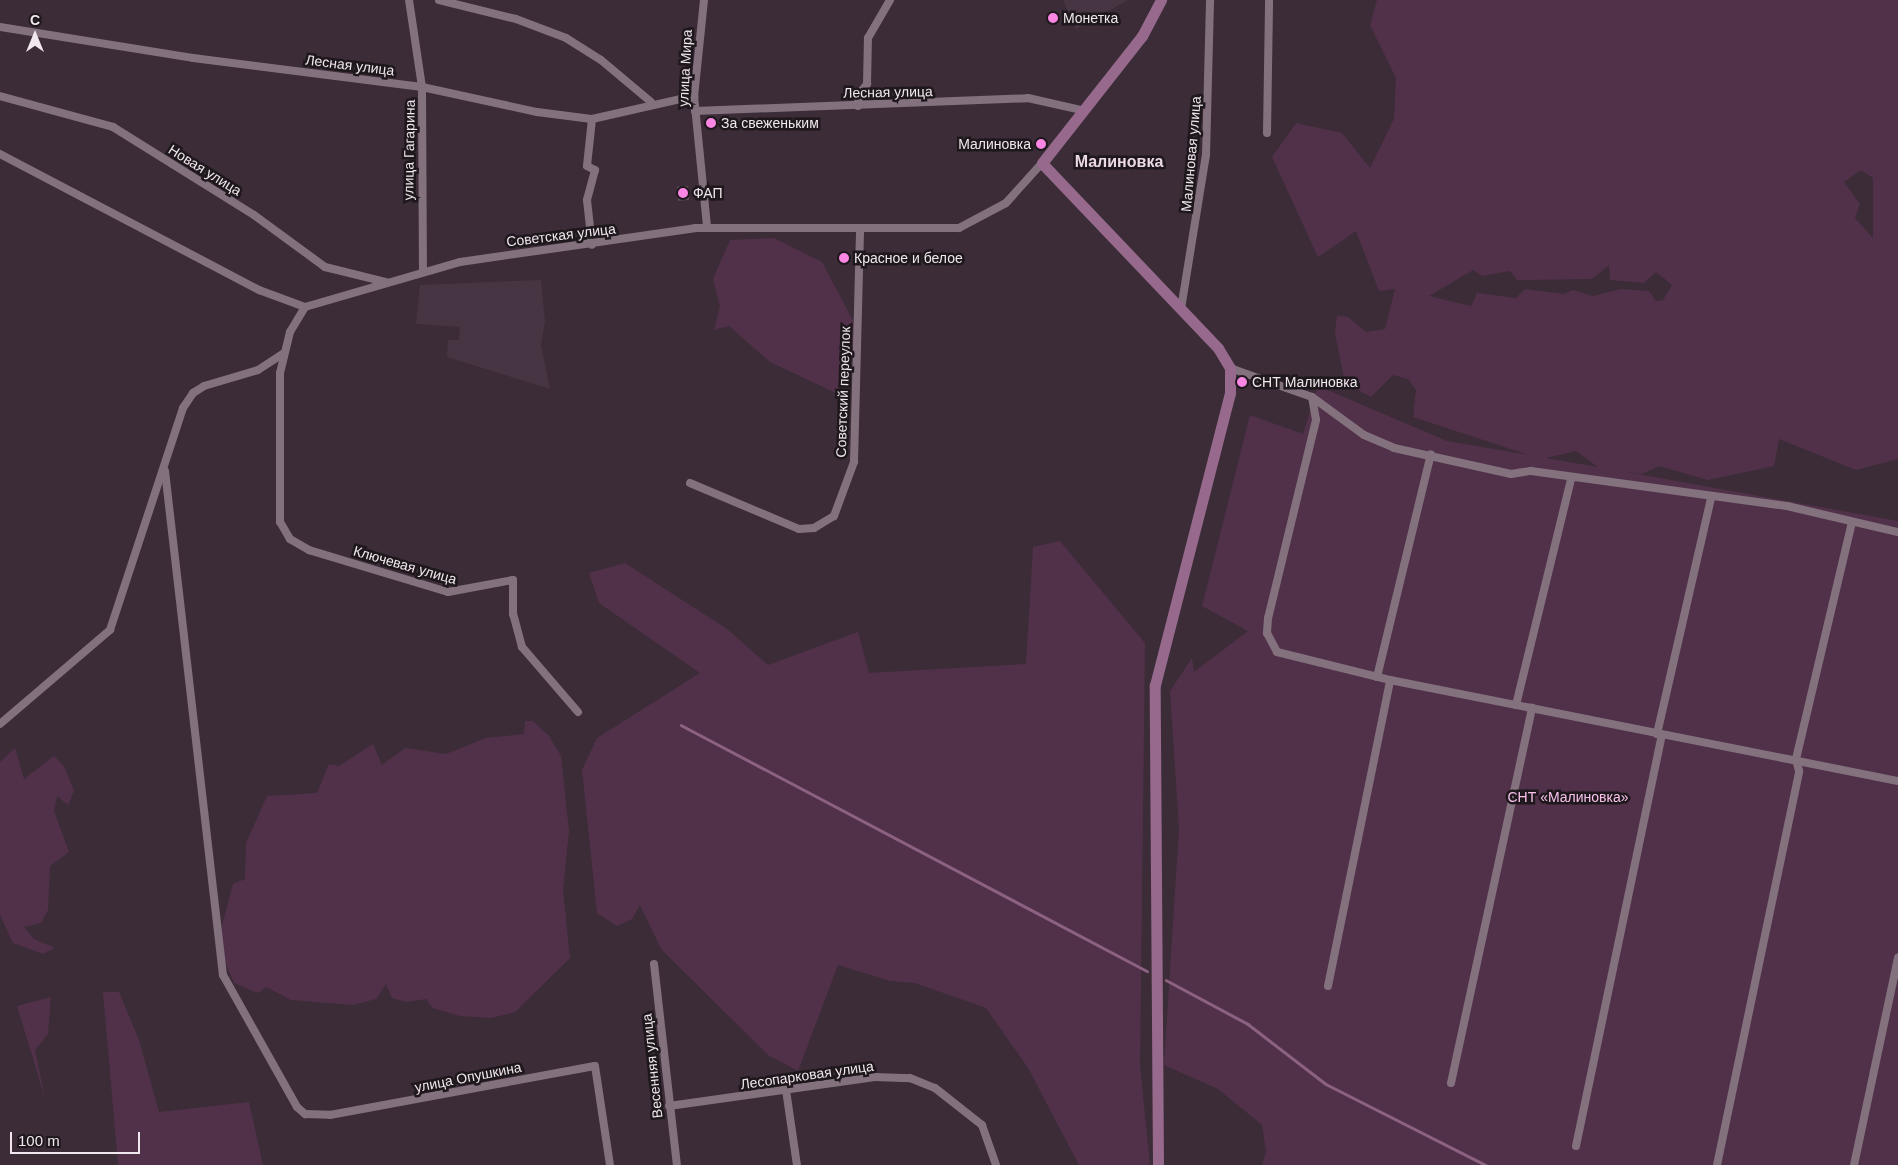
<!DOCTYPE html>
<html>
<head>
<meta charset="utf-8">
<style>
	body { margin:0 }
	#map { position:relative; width:1898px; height:1165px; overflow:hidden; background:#3b2c37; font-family:Helvetica,sans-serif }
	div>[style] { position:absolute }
	.built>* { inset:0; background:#483543 }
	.green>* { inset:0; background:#51314a }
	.stream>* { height:2.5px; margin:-1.25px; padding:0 1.25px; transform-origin:1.25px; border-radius:1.25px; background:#8c6181 }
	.building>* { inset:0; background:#5e4e5a; transform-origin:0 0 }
	.street>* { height:8px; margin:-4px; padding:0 4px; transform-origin:4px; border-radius:4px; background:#83727e }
	.secondary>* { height:11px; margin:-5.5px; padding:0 5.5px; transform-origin:5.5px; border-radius:5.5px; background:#976a8d }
	.dots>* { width:14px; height:14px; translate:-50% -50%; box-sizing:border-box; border:2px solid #1e171c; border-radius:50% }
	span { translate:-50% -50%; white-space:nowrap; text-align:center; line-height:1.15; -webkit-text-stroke:5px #1e171c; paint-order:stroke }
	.poi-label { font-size:14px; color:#f1e7ee }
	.left { translate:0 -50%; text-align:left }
	.right { translate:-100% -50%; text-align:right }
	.street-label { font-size:14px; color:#f1e7ee }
	.park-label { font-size:14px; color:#f8c1ea }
	.quarter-label { font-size:16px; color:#ecd9e7; font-weight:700 }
	.north { position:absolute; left:10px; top:10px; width:50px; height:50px; -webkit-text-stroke:4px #1e171c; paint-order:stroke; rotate:0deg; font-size:14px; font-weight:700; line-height:20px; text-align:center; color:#f1e7ee }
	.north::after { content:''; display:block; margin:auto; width:18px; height:22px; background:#f1e7ee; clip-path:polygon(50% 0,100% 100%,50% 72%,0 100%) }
	.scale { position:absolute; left:10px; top:1132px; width:130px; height:22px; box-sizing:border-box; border:2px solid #f1e7ee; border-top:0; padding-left:6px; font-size:15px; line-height:18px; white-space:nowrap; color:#f1e7ee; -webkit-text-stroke:4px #1e171c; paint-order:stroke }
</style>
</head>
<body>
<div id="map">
	<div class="built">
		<i style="clip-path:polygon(1063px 0,1128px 0,1076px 29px)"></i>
		<i style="clip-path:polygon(541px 280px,545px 322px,541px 345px,550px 389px,447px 357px,448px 340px,459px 340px,460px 327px,416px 324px,420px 285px)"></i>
	</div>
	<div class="green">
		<i style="clip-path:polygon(evenodd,1377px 0,1898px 0,1898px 459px,1856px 470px,1779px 439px,1774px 466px,1708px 480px,1659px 466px,1642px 474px,1621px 471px,1898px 521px,1898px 1165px,1262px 1165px,1266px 1152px,1262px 1125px,1218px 1089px,1164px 1065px,1179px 828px,1170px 691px,1192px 658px,1194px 672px,1248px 631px,1202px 606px,1250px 415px,1303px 434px,1318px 386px,1447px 441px,1529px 455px,1413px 417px,1416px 390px,1408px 379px,1393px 375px,1371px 397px,1345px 383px,1335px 333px,1337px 315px,1348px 317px,1366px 332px,1385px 329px,1395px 289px,1379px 291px,1356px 231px,1318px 257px,1272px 157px,1296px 123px,1342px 133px,1370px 168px,1394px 119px,1396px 78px,1370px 25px,1377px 0,1861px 170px,1873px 178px,1873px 238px,1855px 218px,1860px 204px,1844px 182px,1861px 170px,1377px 0,1609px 265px,1610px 280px,1644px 283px,1656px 272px,1672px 285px,1663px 300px,1656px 301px,1649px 291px,1621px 289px,1593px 296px,1573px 290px,1564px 294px,1525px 289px,1516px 298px,1477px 293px,1471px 306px,1429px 296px,1473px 270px,1482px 276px,1510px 271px,1517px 280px,1592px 279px,1609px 265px,1377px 0,1576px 451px,1598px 467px,1546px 458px,1576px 451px)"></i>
		<i style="clip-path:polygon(774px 238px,822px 262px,858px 330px,838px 394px,770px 362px,729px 326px,714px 330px,720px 306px,713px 279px,730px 240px)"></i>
		<i style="clip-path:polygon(1060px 541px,1145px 643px,1140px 1066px,1150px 1165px,1079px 1165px,1028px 1068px,986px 1008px,915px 983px,890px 981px,838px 965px,798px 1071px,768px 1055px,661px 949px,640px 905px,632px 919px,617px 926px,597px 913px,582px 770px,597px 738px,700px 673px,599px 603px,589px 573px,625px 563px,727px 629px,768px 665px,858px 632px,869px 673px,1026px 664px,1033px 547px)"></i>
		<i style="clip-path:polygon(525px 721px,533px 721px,549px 736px,561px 756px,569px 831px,563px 890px,570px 958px,515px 1012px,491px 1018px,460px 1016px,433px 1008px,426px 999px,406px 1002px,392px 998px,386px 984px,376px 999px,353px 1005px,291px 1000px,266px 987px,258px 993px,234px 983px,224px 959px,221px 929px,233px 884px,245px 879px,246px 843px,267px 796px,317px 793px,329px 764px,339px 766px,373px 744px,382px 765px,405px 748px,446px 754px,486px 738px,524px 734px)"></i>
		<i style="clip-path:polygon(15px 748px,24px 779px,54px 756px,64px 766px,74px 791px,68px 805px,57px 796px,54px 811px,69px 852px,50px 866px,48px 910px,41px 923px,24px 927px,34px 939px,55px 948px,43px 954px,13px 943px,0 915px,0 762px)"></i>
		<i style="clip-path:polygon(103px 992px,119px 992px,139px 1040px,159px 1112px,249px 1102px,263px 1165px,118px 1165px)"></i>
		<i style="clip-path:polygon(51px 997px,48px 1034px,35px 1050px,45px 1098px,17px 1006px)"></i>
	</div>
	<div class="stream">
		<i style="left:681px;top:725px;width:527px;rotate:27.83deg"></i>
		<i style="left:1166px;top:980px;width:93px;rotate:28.2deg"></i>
		<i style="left:1248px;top:1024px;width:98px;rotate:37.6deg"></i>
		<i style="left:1326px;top:1084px;width:179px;rotate:26.9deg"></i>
	</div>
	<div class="building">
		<i style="left:688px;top:186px;width:14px;height:11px;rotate:86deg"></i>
	</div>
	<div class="street">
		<i style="left:409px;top:0;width:88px;rotate:81.5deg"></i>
		<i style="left:422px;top:87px;width:184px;rotate:89.7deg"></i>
		<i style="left:439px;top:0;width:79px;rotate:13.9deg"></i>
		<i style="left:516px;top:19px;width:53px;rotate:20.8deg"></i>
		<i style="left:566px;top:38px;width:41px;rotate:32.2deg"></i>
		<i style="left:601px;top:60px;width:65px;rotate:40deg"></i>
		<i style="left:704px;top:0;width:97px;rotate:95.9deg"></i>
		<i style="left:694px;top:96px;width:132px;rotate:84.3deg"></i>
		<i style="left:0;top:27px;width:195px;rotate:9.1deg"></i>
		<i style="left:193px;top:58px;width:231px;rotate:7.2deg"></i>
		<i style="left:422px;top:87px;width:118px;rotate:12.3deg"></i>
		<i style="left:537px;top:112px;width:55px;rotate:7.3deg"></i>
		<i style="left:592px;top:119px;width:105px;rotate:-12.7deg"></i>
		<i style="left:0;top:96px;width:117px;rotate:15.3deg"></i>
		<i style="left:113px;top:127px;width:166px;rotate:32deg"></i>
		<i style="left:254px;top:215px;width:88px;rotate:36.2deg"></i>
		<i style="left:325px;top:267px;width:63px;rotate:13.8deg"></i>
		<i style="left:858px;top:106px;width:12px;rotate:-85deg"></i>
		<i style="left:859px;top:94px;width:13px;rotate:-51deg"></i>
		<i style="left:867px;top:84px;width:46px;rotate:-88.8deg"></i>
		<i style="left:868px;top:38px;width:44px;rotate:-59.9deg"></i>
		<i style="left:695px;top:111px;width:333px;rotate:-2.2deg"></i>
		<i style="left:1028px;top:98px;width:54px;rotate:12.8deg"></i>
		<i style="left:592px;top:119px;width:47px;rotate:96.1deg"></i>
		<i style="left:587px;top:166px;width:9px;rotate:27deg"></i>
		<i style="left:595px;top:170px;width:31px;rotate:105deg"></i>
		<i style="left:587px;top:200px;width:45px;rotate:83.7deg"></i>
		<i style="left:1267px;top:133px;width:133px;rotate:-89.1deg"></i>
		<i style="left:0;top:154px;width:293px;rotate:27.7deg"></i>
		<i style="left:259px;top:290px;width:49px;rotate:20.3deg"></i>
		<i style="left:1181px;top:309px;width:156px;rotate:-80.8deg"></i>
		<i style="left:1206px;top:155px;width:155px;rotate:-88.5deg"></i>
		<i style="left:1230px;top:368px;width:87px;rotate:19.5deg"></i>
		<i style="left:1312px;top:397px;width:23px;rotate:80deg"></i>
		<i style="left:1316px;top:420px;width:204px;rotate:103.6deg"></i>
		<i style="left:1268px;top:618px;width:15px;rotate:94deg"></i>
		<i style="left:1267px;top:633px;width:21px;rotate:62deg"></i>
		<i style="left:1277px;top:652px;width:116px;rotate:13.9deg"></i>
		<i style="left:1390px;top:680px;width:518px;rotate:11.24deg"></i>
		<i style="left:1312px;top:397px;width:64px;rotate:36.2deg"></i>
		<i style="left:1364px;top:435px;width:33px;rotate:23deg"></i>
		<i style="left:1394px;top:448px;width:120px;rotate:12.5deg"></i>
		<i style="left:1511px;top:474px;width:20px;rotate:-9deg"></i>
		<i style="left:1531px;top:471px;width:258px;rotate:7.8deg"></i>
		<i style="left:1787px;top:506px;width:114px;rotate:13.2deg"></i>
		<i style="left:165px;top:471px;width:507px;rotate:83.44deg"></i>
		<i style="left:223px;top:975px;width:151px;rotate:60.7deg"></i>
		<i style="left:297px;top:1107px;width:11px;rotate:41deg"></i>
		<i style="left:305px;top:1114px;width:25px;rotate:2deg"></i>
		<i style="left:330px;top:1115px;width:269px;rotate:-10.5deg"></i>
		<i style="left:595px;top:1066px;width:100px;rotate:81.4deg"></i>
		<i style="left:690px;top:483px;width:118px;rotate:22.9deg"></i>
		<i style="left:799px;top:529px;width:15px;rotate:-4deg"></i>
		<i style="left:814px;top:528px;width:23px;rotate:-31deg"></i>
		<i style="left:834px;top:516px;width:58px;rotate:-69.7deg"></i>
		<i style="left:854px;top:462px;width:233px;rotate:-88.5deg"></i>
		<i style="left:1377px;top:677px;width:229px;rotate:-76.4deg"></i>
		<i style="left:1516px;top:705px;width:233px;rotate:-76.3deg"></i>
		<i style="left:578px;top:712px;width:86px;rotate:-130.7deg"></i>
		<i style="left:522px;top:647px;width:34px;rotate:-105deg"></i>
		<i style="left:513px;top:614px;width:34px;rotate:-90deg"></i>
		<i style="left:513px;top:580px;width:66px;rotate:169.5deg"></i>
		<i style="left:448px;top:592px;width:145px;rotate:-163.2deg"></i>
		<i style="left:309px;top:550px;width:22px;rotate:-150deg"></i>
		<i style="left:290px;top:539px;width:20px;rotate:-120deg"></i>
		<i style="left:280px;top:522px;width:149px;rotate:-90deg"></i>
		<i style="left:280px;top:373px;width:42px;rotate:-76.3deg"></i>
		<i style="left:290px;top:332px;width:29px;rotate:-59deg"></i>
		<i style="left:305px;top:307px;width:161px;rotate:-16.2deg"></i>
		<i style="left:460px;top:262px;width:237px;rotate:-8.2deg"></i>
		<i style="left:695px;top:228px;width:264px"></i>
		<i style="left:959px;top:228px;width:53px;rotate:-28deg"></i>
		<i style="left:1006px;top:203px;width:54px;rotate:-48deg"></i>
		<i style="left:0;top:724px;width:145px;rotate:-40.5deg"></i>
		<i style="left:110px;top:630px;width:234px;rotate:-71.8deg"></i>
		<i style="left:183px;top:408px;width:18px;rotate:-56deg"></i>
		<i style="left:193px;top:393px;width:13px;rotate:-32deg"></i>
		<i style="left:204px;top:386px;width:56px;rotate:-16.5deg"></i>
		<i style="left:258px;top:370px;width:30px;rotate:-33deg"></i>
		<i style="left:1657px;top:734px;width:241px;rotate:-77.1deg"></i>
		<i style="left:654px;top:964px;width:202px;rotate:83.5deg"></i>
		<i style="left:1328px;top:986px;width:312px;rotate:-78.5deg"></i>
		<i style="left:1451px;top:1083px;width:384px;rotate:-77.8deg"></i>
		<i style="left:786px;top:1090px;width:76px;rotate:81.7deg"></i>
		<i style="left:669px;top:1106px;width:208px;rotate:-8deg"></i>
		<i style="left:875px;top:1077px;width:35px;rotate:2deg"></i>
		<i style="left:910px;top:1078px;width:27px;rotate:22deg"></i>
		<i style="left:935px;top:1088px;width:60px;rotate:38.2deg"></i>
		<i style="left:982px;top:1125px;width:42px;rotate:70.7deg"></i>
		<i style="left:1576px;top:1146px;width:420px;rotate:-78.2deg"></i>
		<i style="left:1717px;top:1165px;width:402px;rotate:-78.2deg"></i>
		<i style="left:1799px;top:771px;width:12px;rotate:-104deg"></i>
		<i style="left:1796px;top:759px;width:243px;rotate:-76.7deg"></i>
		<i style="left:1854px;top:1165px;width:212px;rotate:-78deg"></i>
	</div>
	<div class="secondary">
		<i style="left:1158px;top:1165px;width:480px;rotate:-90.4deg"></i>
		<i style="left:1155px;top:685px;width:301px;rotate:-75.6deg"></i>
		<i style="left:1230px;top:393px;width:25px;rotate:-90deg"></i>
		<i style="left:1230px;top:368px;width:23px;rotate:-121deg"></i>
		<i style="left:1218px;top:348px;width:255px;rotate:-133.6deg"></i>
		<i style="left:1042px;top:163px;width:162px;rotate:-51.8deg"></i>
		<i style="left:1142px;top:36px;width:41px;rotate:-62.2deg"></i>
	</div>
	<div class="dots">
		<i style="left:1053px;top:18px;background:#fc86e3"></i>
		<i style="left:711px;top:123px;background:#fc86e3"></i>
		<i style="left:1041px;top:144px;background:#fc86e3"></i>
		<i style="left:683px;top:193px;background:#fc86e3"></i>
		<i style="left:844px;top:258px;background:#fc86e3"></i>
		<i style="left:1242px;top:382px;background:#fc86e3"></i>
	</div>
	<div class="poi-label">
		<span class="left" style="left:1063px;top:18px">Монетка</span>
		<span class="left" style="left:721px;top:123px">За свеженьким</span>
		<span class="right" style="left:1031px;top:144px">Малиновка</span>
		<span class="left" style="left:693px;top:193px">ФАП</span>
		<span class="left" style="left:854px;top:258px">Красное и белое</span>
		<span class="left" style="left:1252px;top:382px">СНТ Малиновка</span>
	</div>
	<div class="street-label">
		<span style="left:350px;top:65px;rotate:7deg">Лесная улица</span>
		<span style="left:685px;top:68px;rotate:-87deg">улица Мира</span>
		<span style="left:888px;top:92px;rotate:-1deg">Лесная улица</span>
		<span style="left:409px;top:150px;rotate:-89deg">улица Гагарина</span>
		<span style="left:1191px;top:154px;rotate:-85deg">Малиновая улица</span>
		<span style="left:205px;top:170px;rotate:32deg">Новая улица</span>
		<span style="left:561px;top:235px;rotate:-7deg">Советская улица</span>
		<span style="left:843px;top:392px;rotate:-88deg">Советский переулок</span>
		<span style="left:405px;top:565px;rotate:16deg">Ключевая улица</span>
		<span style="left:652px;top:1066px;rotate:-96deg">Весенняя улица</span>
		<span style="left:807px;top:1075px;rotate:-8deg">Лесопарковая улица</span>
		<span style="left:468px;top:1077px;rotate:-11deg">улица Опушкина</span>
	</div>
	<div class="park-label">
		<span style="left:1568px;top:797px">СНТ «Малиновка»</span>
	</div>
	<div class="quarter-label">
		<span style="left:1119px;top:162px">Малиновка</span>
	</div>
	<div class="north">С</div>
	<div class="scale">100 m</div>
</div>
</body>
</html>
